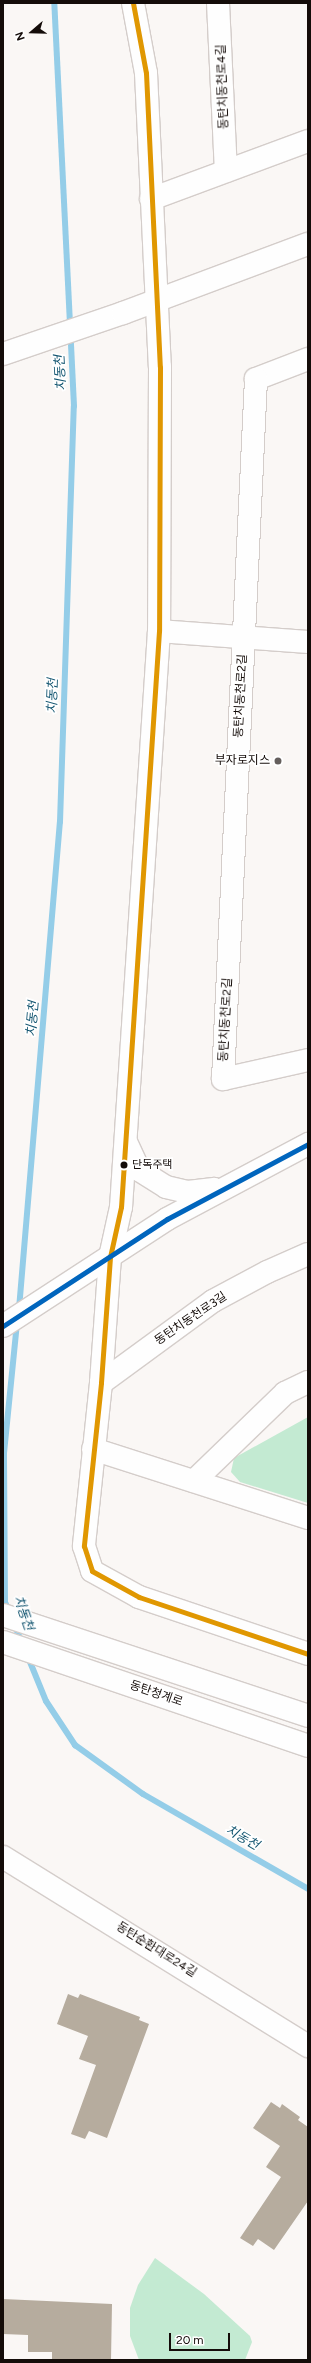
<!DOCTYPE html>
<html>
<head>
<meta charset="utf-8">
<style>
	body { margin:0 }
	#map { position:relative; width:311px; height:2363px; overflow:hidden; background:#faf7f5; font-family:Figtree,"Noto Sans KR",sans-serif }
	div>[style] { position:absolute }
	.green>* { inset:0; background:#c3ead2 }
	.stream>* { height:6px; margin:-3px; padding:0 3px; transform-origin:3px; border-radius:3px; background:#94cde8 }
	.building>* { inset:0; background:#b6ac9e }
	.roads { filter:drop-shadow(1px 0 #d4cdca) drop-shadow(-1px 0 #d4cdca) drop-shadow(0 1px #d4cdca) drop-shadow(0 -1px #d4cdca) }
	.minor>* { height:22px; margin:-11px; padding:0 11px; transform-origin:11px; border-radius:11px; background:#fefefe }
	.bus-1>* { height:5px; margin:-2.5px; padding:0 2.5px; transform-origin:2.5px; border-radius:2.5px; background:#e09701 }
	.bus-2>* { height:5px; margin:-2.5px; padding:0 2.5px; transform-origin:2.5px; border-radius:2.5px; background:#0065bd }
	.dots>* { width:11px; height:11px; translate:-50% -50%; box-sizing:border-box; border:2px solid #fff; border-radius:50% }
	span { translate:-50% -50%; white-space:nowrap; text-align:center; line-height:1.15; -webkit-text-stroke:3.5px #fff; paint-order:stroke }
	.bus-label { font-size:11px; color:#140c09 }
	.left { translate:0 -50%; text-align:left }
	.street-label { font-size:12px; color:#140c09 }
	.poi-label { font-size:12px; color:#140c09 }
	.right { translate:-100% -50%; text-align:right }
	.water-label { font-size:13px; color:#145671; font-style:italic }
	.frame { position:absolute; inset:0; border:4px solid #140c09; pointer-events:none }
	.north { position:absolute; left:12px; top:12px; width:40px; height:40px; -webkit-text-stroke:3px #fff; paint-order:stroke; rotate:250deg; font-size:11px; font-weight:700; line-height:16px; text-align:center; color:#140c09 }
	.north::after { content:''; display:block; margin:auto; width:14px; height:18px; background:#140c09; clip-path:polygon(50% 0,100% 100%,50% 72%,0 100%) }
	.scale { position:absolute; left:169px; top:2333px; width:61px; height:18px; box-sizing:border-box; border:2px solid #140c09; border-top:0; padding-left:5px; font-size:12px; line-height:14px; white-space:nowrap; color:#140c09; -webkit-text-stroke:3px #fff; paint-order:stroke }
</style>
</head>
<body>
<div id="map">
	<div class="green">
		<i style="clip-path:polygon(308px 1417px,308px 1503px,240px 1482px,231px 1472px,234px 1458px)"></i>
		<i style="clip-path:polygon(155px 2258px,204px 2294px,250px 2336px,252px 2342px,245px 2360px,139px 2360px,130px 2336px,130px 2308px,138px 2285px)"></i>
	</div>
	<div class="stream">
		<i style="left:19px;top:1309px;width:489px;rotate:-85.2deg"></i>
		<i style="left:60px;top:822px;width:416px;rotate:-88.1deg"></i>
		<i style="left:74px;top:406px;width:403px;rotate:-92.8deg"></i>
		<i style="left:9px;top:1611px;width:10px;rotate:-114deg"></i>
		<i style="left:5px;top:1602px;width:149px;rotate:-90.4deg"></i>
		<i style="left:4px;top:1453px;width:132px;rotate:-84.3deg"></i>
		<i style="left:14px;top:1624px;width:21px;rotate:67deg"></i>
		<i style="left:28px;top:1657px;width:48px;rotate:67.8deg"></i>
		<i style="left:46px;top:1701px;width:53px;rotate:56.6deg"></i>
		<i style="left:75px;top:1745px;width:84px;rotate:35.8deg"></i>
		<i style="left:143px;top:1794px;width:190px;rotate:29.9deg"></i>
	</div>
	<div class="building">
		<i style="clip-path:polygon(68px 1994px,78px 1998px,80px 1994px,140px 2017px,139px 2020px,149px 2024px,107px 2138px,89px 2131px,85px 2139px,71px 2134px,96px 2065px,79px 2059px,88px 2036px,57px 2024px)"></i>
		<i style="clip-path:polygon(271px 2102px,280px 2108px,282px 2104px,300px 2117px,298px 2120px,308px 2127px,308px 2201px,274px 2250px,258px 2239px,253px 2246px,240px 2238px,281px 2177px,266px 2167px,280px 2146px,253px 2128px)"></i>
		<i style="clip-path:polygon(3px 2299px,112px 2304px,111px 2360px,52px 2360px,52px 2352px,28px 2352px,28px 2335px,3px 2334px)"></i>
	</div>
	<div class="roads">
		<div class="minor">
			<i style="left:133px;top:3px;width:71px;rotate:79.5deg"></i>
			<i style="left:146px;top:73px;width:294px;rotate:87.3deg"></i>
			<i style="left:160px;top:367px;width:264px;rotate:90.2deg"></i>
			<i style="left:159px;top:631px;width:577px;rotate:93.77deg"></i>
			<i style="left:121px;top:1207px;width:51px;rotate:102.4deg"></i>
			<i style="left:110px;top:1257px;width:126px;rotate:94.1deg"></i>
			<i style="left:101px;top:1383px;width:164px;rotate:96deg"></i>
			<i style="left:84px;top:1546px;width:26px;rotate:72deg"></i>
			<i style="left:92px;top:1571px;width:54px;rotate:29deg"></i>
			<i style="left:139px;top:1597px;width:178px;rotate:18.6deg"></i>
			<i style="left:218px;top:3px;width:168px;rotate:87.3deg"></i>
			<i style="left:151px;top:199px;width:167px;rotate:-20.3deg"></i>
			<i style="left:3px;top:354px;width:127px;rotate:-18.9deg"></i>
			<i style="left:123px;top:313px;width:197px;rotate:-20.5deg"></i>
			<i style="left:308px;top:359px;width:56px;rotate:159deg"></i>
			<i style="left:256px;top:379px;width:701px;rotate:92.7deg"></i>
			<i style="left:223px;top:1079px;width:87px;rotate:-12.6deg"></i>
			<i style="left:159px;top:631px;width:149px;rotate:4.2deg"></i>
			<i style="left:126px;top:1142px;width:31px;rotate:65deg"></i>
			<i style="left:139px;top:1170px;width:32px;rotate:32deg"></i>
			<i style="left:166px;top:1187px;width:23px;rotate:13deg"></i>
			<i style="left:188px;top:1192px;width:26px;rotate:-7deg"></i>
			<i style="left:3px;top:1326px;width:196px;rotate:-33.1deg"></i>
			<i style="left:167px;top:1219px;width:160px;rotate:-28deg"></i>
			<i style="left:101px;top:1383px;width:139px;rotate:-36.2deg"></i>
			<i style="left:213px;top:1301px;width:61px;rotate:-28.2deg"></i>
			<i style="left:267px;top:1272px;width:45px;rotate:-23.7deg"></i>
			<i style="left:93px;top:1449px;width:226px;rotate:17.8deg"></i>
			<i style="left:194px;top:1481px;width:127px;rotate:-44deg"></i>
			<i style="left:285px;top:1393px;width:25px;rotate:-26deg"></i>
			<i style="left:3px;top:1615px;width:321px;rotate:18.3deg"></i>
			<i style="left:3px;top:1642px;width:322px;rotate:18.8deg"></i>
			<i style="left:3px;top:1857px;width:359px;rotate:31.8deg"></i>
		</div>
	</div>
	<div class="bus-1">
		<i style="left:133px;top:3px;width:71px;rotate:79.5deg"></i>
		<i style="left:146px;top:73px;width:294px;rotate:87.3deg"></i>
		<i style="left:160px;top:367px;width:264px;rotate:90.2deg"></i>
		<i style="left:159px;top:631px;width:577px;rotate:93.77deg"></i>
		<i style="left:121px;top:1207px;width:51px;rotate:102.4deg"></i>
		<i style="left:110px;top:1257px;width:126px;rotate:94.1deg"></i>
		<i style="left:101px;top:1383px;width:164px;rotate:96deg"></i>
		<i style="left:84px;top:1546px;width:26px;rotate:72deg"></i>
		<i style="left:92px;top:1571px;width:54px;rotate:29deg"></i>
		<i style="left:139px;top:1597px;width:178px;rotate:18.6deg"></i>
	</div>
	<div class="bus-2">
		<i style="left:3px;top:1326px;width:196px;rotate:-33.1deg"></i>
		<i style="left:167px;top:1219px;width:160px;rotate:-28deg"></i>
	</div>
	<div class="dots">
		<i style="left:278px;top:761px;background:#645e5c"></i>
		<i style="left:124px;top:1165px;background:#140c09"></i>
	</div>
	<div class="bus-label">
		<span class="left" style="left:132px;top:1165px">단독주택</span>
	</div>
	<div class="street-label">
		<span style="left:223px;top:87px;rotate:-92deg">동탄치동천로4길</span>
		<span style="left:241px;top:696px;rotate:-87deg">동탄치동천로2길</span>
		<span style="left:226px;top:1020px;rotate:-87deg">동탄치동천로2길</span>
		<span style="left:191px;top:1319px;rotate:-34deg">동탄치동천로3길</span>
		<span style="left:156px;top:1694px;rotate:19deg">동탄청계로</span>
		<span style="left:156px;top:1950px;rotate:32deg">동탄순환대로24길</span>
	</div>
	<div class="poi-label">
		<span class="right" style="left:270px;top:761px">부자로지스</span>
	</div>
	<div class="water-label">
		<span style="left:61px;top:373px;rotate:-93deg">치동천</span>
		<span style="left:53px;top:696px;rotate:-88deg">치동천</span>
		<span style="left:33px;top:1019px;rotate:-85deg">치동천</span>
		<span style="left:23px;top:1613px;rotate:71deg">치동천</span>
		<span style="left:242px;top:1838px;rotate:30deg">치동천</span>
	</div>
	<div class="frame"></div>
	<div class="north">N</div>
	<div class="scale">20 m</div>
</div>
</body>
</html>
